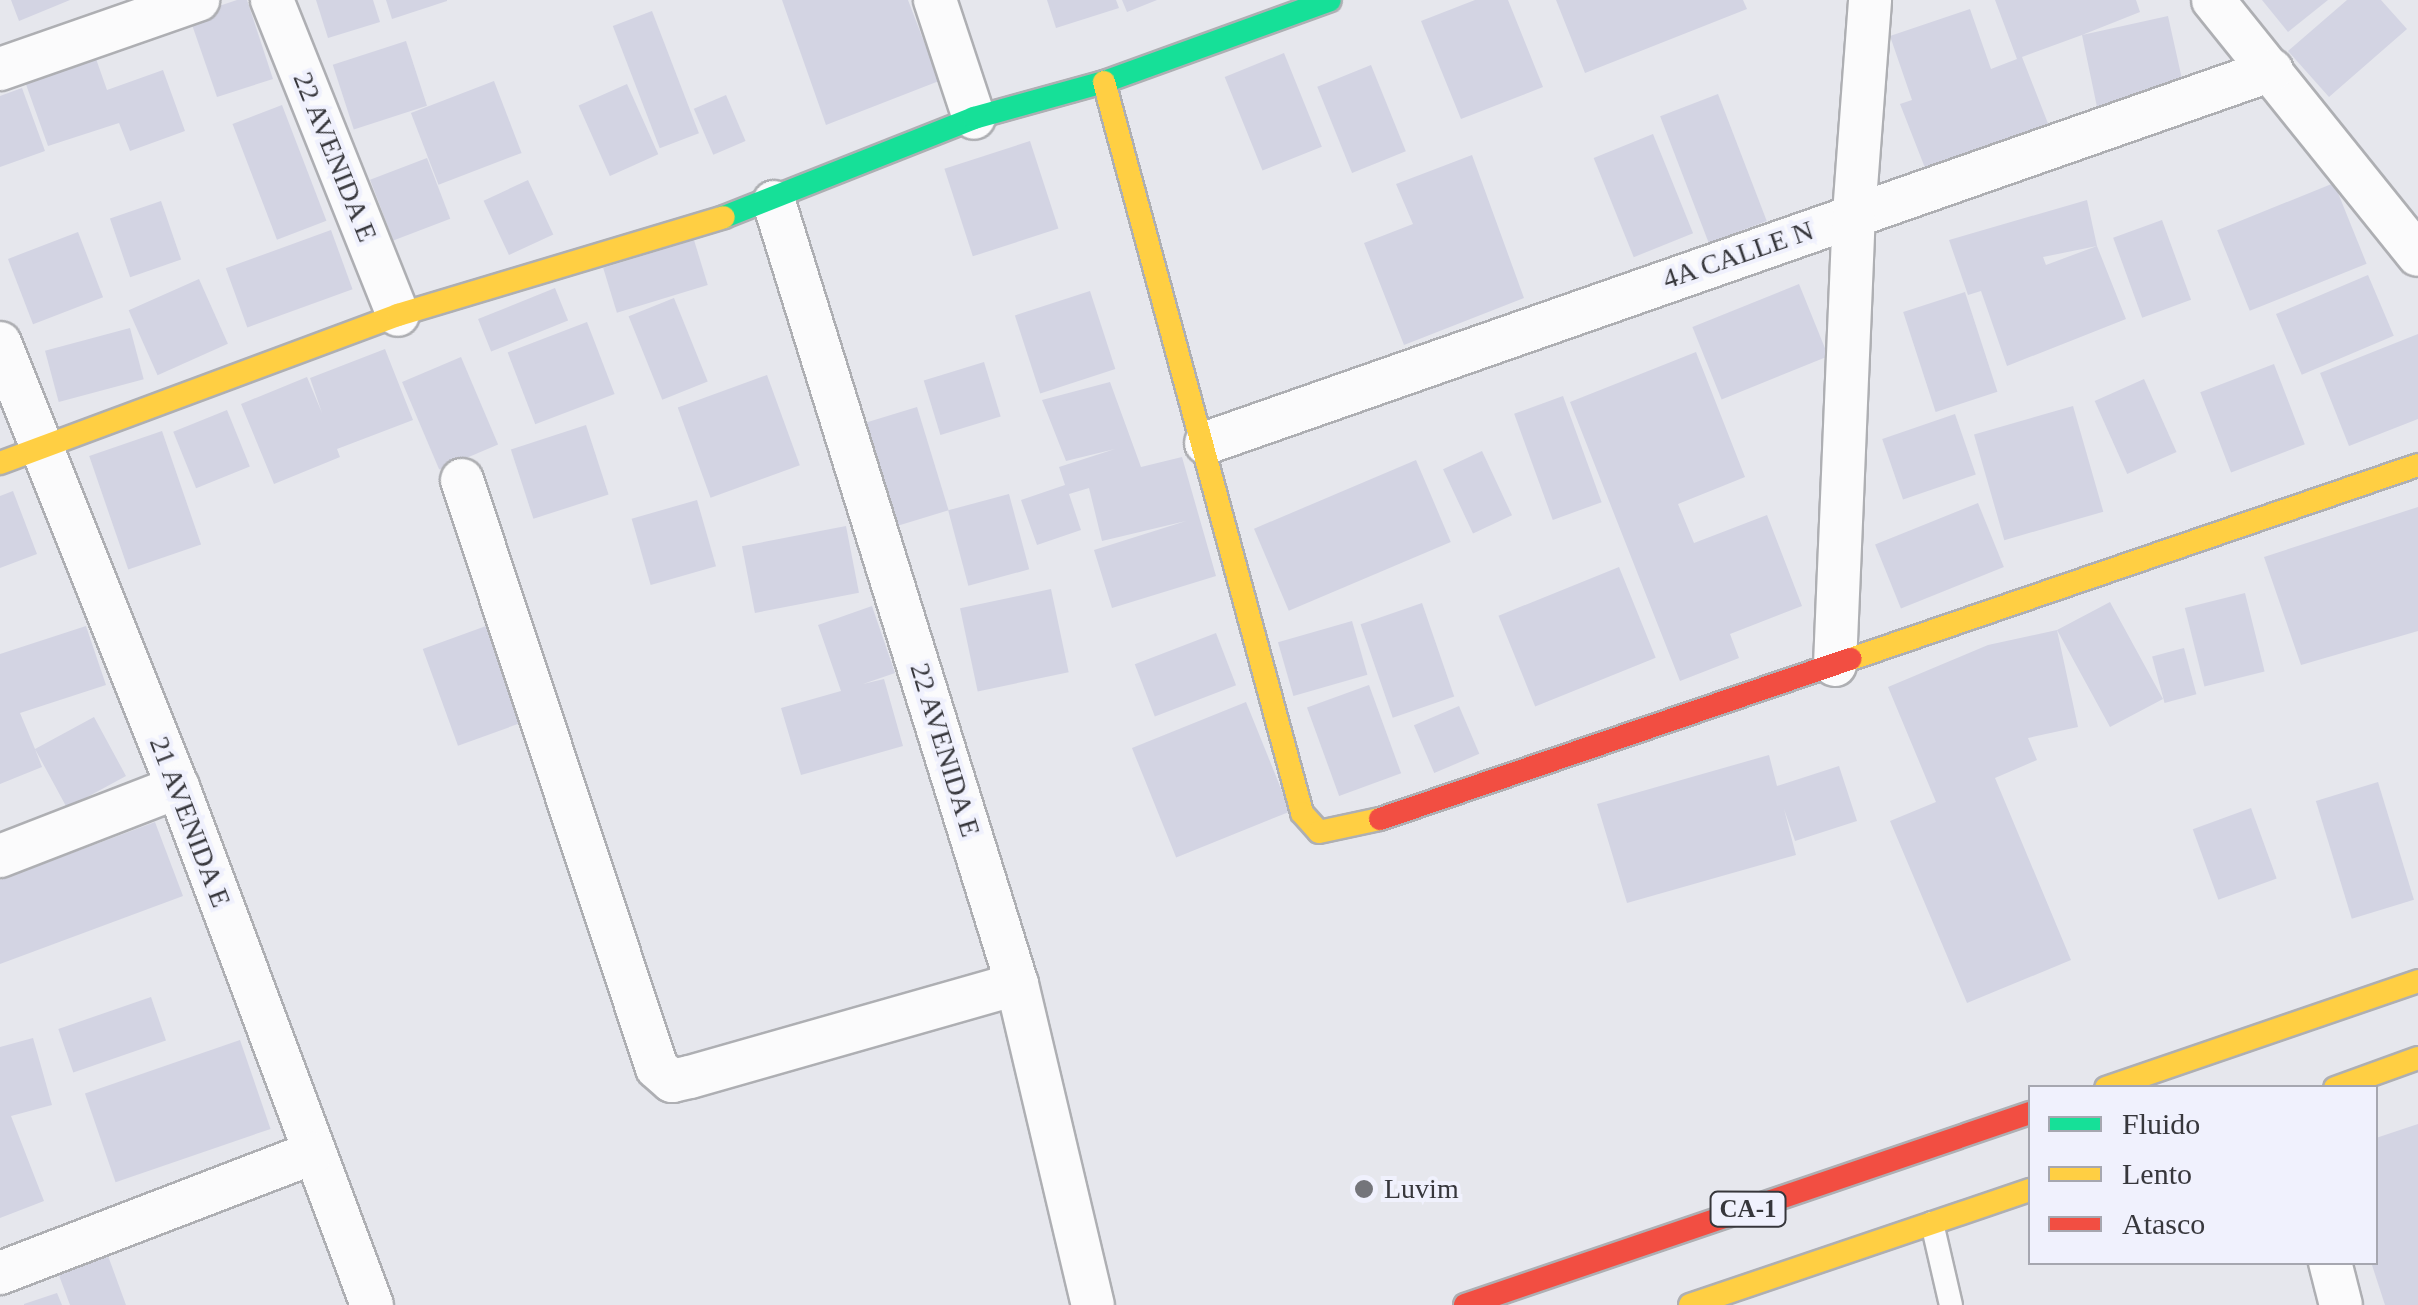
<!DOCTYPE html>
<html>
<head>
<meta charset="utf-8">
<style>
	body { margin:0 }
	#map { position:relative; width:2418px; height:1305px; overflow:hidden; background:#e6e7ed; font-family:"Times New Roman",serif }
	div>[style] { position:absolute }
	.building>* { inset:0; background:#d3d4e3; transform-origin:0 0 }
	.roads { filter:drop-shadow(2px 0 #aeafb3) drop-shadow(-2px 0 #aeafb3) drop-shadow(0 2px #aeafb3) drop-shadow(0 -2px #aeafb3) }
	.lane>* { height:22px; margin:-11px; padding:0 11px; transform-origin:11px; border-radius:11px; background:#fbfbfc }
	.street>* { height:42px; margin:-21px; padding:0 21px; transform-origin:21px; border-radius:21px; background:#fbfbfc }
	.fast>* { height:22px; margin:-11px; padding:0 11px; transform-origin:11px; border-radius:11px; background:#16e098 }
	.slow>* { height:22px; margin:-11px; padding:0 11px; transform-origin:11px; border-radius:11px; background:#ffcf43 }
	.jam>* { height:22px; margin:-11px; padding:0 11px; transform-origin:11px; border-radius:11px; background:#f24e42 }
	.dots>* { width:28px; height:28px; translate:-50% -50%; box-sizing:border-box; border:5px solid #f0f1fd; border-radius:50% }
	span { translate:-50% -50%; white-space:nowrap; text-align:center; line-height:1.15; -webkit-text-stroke:8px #f0f1fd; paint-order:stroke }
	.shield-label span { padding:2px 8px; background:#f0f1fd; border:2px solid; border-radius:8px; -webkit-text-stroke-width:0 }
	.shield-label { font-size:25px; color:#37373c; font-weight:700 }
	.street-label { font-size:28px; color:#37373c }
	.poi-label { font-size:28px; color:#37373c }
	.left { translate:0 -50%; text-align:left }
	.legend { position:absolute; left:2028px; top:1085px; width:350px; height:180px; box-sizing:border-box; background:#f0f1fd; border:2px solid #a6a7b0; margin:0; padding:12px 18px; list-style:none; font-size:30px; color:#37373c }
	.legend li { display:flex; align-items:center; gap:20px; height:50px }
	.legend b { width:50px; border:2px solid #a6a7b0 }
</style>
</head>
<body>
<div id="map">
	<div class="building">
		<i style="clip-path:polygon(11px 0,70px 0,19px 21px)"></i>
		<i style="clip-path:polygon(237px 0,247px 0,273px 79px,217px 97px,189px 16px)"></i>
		<i style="clip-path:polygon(316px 0,373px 0,380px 22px,328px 38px)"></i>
		<i style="clip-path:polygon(386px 0,447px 0,447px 1px,392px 19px)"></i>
		<i style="clip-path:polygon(782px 0,908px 0,939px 81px,826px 125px)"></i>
		<i style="clip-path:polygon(1047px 0,1116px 0,1119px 8px,1056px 28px)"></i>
		<i style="clip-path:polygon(1122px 0,1157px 0,1127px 12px)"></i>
		<i style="clip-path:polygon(1475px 0,1508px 0,1543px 87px,1461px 119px,1421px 21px)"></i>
		<i style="clip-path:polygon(1556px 0,1743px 0,1747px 9px,1585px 73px)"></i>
		<i style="clip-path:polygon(1995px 0,2136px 0,2140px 12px,2082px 35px,2168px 16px,2184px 88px,2097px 107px,2082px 35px,2022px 57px,2049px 126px,1927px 173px,1900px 104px,1912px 100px,1890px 36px,1970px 9px,1991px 69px,2017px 59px)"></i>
		<i style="clip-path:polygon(2262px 0,2328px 0,2288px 32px)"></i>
		<i style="clip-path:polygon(2347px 0,2381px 0,2407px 29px,2329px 97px,2288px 51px)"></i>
		<i style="left:652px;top:11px;width:131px;height:42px;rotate:69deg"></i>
		<i style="left:406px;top:41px;width:68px;height:77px;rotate:72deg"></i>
		<i style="clip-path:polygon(94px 53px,107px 90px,163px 70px,185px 131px,130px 151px,119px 123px,48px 146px,23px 76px)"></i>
		<i style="left:1284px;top:53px;width:101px;height:64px;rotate:68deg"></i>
		<i style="left:1371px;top:65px;width:93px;height:58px;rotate:68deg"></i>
		<i style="left:494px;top:81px;width:77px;height:89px;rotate:69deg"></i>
		<i style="left:627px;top:84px;width:77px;height:53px;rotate:66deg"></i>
		<i style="clip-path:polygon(22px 88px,45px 151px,0 167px,0 96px)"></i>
		<i style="left:1718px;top:94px;width:136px;height:62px;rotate:69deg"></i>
		<i style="left:726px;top:95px;width:50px;height:35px;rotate:67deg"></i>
		<i style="left:282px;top:105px;width:124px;height:53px;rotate:69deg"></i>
		<i style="left:1653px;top:134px;width:107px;height:64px;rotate:68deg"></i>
		<i style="left:1030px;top:141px;width:92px;height:90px;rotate:72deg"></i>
		<i style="clip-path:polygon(1472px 155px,1524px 298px,1404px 345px,1364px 243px,1413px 224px,1396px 184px)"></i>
		<i style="left:427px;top:158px;width:65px;height:61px;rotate:69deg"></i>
		<i style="left:528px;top:180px;width:60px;height:49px;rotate:65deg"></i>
		<i style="left:2334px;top:183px;width:87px;height:126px;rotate:68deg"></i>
		<i style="clip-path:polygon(2087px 200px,2097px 246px,2043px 257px,2046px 265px,2097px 246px,2126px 319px,2007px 366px,1981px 291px,1968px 295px,1949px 240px)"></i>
		<i style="left:161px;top:201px;width:62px;height:54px;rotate:71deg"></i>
		<i style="left:2162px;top:220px;width:85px;height:52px;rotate:70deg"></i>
		<i style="left:331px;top:230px;width:63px;height:112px;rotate:70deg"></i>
		<i style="left:78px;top:232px;width:70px;height:75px;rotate:69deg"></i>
		<i style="left:694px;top:240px;width:47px;height:95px;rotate:73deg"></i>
		<i style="left:2368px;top:275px;width:66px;height:100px;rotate:67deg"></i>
		<i style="left:199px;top:279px;width:71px;height:77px;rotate:66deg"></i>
		<i style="left:1799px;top:284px;width:78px;height:115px;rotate:68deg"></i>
		<i style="left:555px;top:288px;width:35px;height:83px;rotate:68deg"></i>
		<i style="left:1090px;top:291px;width:82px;height:79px;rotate:72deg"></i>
		<i style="left:1965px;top:292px;width:105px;height:65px;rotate:72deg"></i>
		<i style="left:674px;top:298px;width:90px;height:49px;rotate:68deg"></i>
		<i style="left:587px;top:322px;width:77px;height:85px;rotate:69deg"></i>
		<i style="left:130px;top:328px;width:53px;height:88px;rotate:75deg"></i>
		<i style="clip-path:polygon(2418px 334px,2418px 419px,2349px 446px,2320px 373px)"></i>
		<i style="clip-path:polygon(385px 349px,413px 420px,337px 449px,340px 457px,274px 484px,241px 404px,307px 377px,322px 413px,310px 378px)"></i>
		<i style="clip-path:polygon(1696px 352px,1745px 477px,1678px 504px,1694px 543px,1767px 515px,1802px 606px,1730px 634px,1739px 658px,1680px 681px,1570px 402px)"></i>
		<i style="left:461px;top:357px;width:95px;height:64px;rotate:67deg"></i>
		<i style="left:984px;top:362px;width:57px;height:63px;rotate:73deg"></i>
		<i style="left:2274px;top:364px;width:86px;height:79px;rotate:69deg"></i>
		<i style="left:767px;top:375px;width:96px;height:95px;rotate:70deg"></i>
		<i style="left:2144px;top:379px;width:80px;height:54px;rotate:66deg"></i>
		<i style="clip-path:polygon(1110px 382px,1141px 467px,1182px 457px,1216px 576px,1112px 608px,1094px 550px,1186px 521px,1102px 541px,1089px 488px,1069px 494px,1081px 530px,1037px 545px,1021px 500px,1065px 485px,1059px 467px,1115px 449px,1066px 461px,1042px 400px)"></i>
		<i style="left:1563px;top:396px;width:113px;height:52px;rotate:70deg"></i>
		<i style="left:2073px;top:406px;width:110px;height:103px;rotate:74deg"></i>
		<i style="left:917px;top:407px;width:108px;height:71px;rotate:73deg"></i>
		<i style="left:227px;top:410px;width:61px;height:58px;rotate:68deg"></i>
		<i style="left:1955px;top:414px;width:64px;height:77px;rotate:71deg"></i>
		<i style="left:586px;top:425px;width:73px;height:79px;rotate:72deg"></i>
		<i style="left:162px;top:431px;width:120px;height:77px;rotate:71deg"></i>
		<i style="left:1482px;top:451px;width:71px;height:43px;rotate:65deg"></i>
		<i style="left:1416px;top:460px;width:89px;height:176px;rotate:67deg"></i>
		<i style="clip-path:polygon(13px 491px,37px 554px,0 568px,0 496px)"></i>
		<i style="left:1009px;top:494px;width:78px;height:63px;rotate:75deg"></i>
		<i style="left:697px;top:500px;width:69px;height:68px;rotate:74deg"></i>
		<i style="left:1978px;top:503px;width:69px;height:111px;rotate:68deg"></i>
		<i style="clip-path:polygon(2418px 507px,2418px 631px,2301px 665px,2264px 557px)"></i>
		<i style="left:846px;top:526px;width:68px;height:106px;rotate:79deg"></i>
		<i style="left:1619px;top:567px;width:98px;height:130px;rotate:68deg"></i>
		<i style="left:1051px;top:589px;width:85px;height:93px;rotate:78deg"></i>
		<i style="left:2245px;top:593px;width:81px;height:62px;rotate:76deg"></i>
		<i style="clip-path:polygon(2110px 602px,2163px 699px,2110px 727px,2057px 630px,2078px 727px,2028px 738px,2037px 760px,1995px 778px,2071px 960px,1967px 1003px,1890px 821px,1936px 802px,1888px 687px,1988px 645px,2057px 630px)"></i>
		<i style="left:1422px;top:603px;width:99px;height:65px;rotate:71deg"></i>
		<i style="clip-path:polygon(872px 606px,895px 673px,863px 684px,884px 679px,903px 746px,801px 775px,781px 708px,841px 691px,818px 625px)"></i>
		<i style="left:1352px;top:621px;width:56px;height:77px;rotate:74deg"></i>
		<i style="left:497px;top:622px;width:103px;height:79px;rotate:70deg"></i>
		<i style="clip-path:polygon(86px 626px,106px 685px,20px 713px,35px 749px,94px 717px,126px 776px,67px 808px,35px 749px,42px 767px,0 784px,0 654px)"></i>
		<i style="left:1216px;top:633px;width:56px;height:87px;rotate:69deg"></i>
		<i style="left:2184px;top:648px;width:48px;height:33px;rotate:75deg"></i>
		<i style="left:1369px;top:685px;width:94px;height:66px;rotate:70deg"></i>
		<i style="left:1246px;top:702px;width:118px;height:123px;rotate:68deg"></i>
		<i style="left:1459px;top:706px;width:52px;height:49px;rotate:67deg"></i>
		<i style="clip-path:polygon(1769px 755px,1777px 786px,1839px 766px,1857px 821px,1795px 841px,1784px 809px,1796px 855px,1627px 903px,1597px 804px)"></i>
		<i style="left:2378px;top:782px;width:123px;height:65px;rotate:73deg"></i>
		<i style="left:2251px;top:808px;width:75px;height:62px;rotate:70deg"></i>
		<i style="clip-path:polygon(155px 822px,183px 896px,0 964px,0 880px)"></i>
		<i style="left:151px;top:997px;width:46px;height:98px;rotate:71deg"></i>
		<i style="clip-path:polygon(33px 1038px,52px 1105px,11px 1116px,44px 1201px,0 1218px,0 1047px)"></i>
		<i style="left:240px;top:1040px;width:94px;height:164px;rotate:71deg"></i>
		<i style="clip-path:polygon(2418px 1124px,2418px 1305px,2385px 1305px,2371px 1262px,2376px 1138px)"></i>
		<i style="clip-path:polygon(107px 1253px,126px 1305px,70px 1305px,57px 1270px)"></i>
		<i style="clip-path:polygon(57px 1293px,62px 1305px,24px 1305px,24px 1304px)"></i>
	</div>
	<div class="roads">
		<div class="lane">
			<i style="left:1932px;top:1223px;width:84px;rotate:77deg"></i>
		</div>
		<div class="street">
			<i style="left:272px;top:0;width:339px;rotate:68.2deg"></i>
			<i style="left:935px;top:0;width:124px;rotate:71.7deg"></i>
			<i style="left:2213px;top:0;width:327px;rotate:51.2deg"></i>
			<i style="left:0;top:69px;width:210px;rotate:-19.2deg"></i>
			<i style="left:774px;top:202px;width:819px;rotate:72.74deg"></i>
			<i style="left:1017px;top:984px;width:330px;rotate:76.7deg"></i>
			<i style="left:0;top:343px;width:478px;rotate:68.2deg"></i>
			<i style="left:178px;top:787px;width:553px;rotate:69.47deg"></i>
			<i style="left:1206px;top:443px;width:1129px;rotate:-19.29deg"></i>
			<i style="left:462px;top:480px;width:619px;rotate:71.65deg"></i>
			<i style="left:657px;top:1068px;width:20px;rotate:41deg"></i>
			<i style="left:672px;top:1081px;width:18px;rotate:-13deg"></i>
			<i style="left:690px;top:1077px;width:340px;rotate:-15.9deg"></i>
			<i style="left:1835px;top:665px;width:451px;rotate:-87.6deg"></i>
			<i style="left:1854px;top:214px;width:215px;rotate:-85.7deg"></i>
			<i style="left:0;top:856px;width:191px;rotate:-21.2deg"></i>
			<i style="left:2330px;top:1262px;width:44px;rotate:75.7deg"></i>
			<i style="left:0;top:1273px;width:334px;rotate:-21deg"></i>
		</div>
		<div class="fast">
			<i style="left:724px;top:217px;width:269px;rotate:-21.6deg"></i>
			<i style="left:974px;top:118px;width:135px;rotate:-15.5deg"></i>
			<i style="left:1104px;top:82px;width:240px;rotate:-19.9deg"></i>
		</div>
		<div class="slow">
			<i style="left:1104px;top:82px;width:757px;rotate:74.84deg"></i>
			<i style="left:1302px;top:813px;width:25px;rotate:48deg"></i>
			<i style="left:1319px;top:832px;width:62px;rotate:-12deg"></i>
			<i style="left:0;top:463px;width:425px;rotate:-20.4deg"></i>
			<i style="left:398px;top:315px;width:340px;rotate:-16.7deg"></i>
			<i style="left:1851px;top:659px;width:599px;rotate:-18.89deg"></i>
			<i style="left:2106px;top:1088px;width:330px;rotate:-18.9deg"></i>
			<i style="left:2335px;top:1088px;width:88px;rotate:-19.9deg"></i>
			<i style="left:1690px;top:1305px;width:359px;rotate:-18.7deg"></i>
		</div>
		<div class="jam">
			<i style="left:1380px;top:819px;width:497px;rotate:-18.8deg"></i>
			<i style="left:1465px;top:1305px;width:597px;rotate:-18.77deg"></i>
		</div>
	</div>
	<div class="dots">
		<i style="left:1364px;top:1189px;background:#74757a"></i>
	</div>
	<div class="shield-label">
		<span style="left:1748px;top:1209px">CA-1</span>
	</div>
	<div class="street-label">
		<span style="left:335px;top:157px;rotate:68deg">22 AVENIDA E</span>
		<span style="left:1738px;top:255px;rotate:-19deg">4A CALLE N</span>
		<span style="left:945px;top:750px;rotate:73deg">22 AVENIDA E</span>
		<span style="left:190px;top:822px;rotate:69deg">21 AVENIDA E</span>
	</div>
	<div class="poi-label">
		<span class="left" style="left:1384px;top:1189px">Luvim</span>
	</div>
	<ul class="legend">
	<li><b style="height:12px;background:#16e098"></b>Fluido</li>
	<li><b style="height:12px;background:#ffcf43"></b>Lento</li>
	<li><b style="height:12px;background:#f24e42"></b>Atasco</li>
	</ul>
</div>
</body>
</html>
